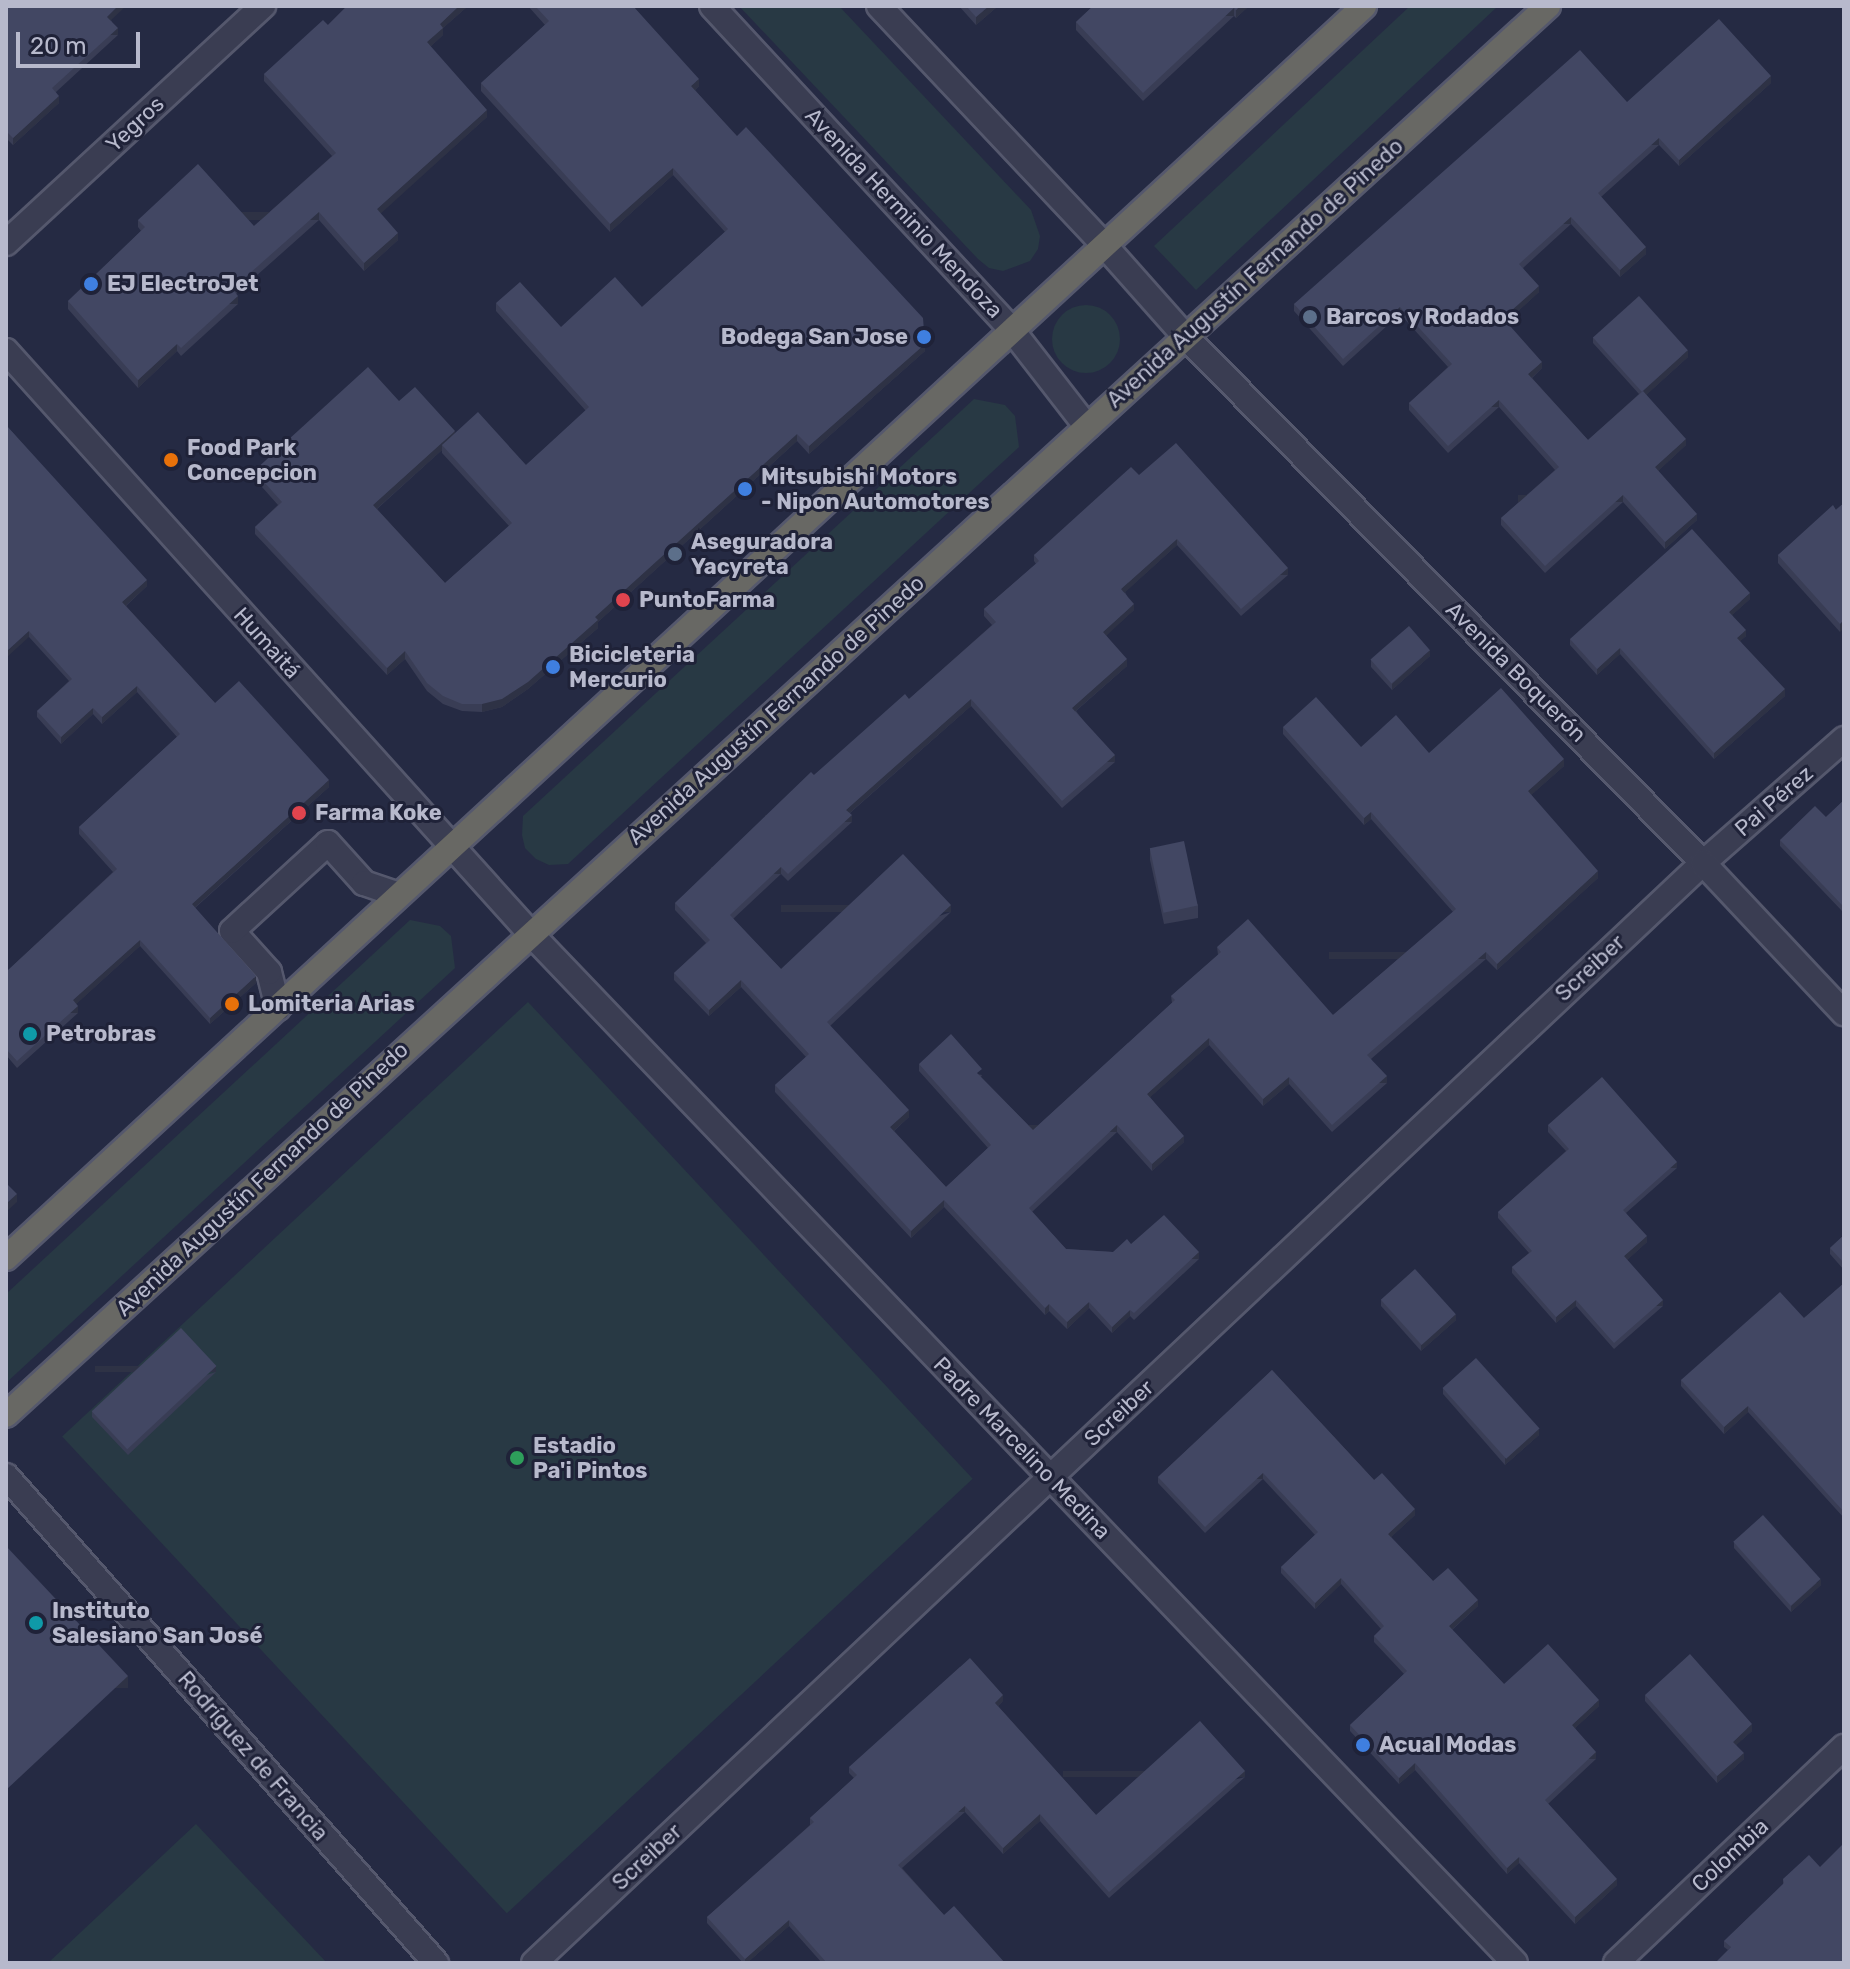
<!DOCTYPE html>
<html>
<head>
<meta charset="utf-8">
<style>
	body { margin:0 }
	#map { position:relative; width:1850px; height:1969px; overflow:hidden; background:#252a43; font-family:Rubik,sans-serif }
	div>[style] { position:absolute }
	.green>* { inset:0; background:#283944; transform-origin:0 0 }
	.round { border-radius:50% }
	.roads { filter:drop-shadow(2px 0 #55586d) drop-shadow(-2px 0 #55586d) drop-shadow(0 2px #55586d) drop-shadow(0 -2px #55586d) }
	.service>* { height:24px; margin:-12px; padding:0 12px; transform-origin:12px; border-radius:12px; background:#3a3d52 }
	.minor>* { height:24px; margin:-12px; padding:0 12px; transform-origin:12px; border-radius:12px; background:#3a3d52 }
	.tertiary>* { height:24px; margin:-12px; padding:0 12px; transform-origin:12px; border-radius:12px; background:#3a3d52 }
	.trunk>* { height:24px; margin:-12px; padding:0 12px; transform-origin:12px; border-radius:12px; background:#686864 }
	.wall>* { inset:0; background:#393d55 }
	.shaded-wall>* { inset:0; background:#2e3245; transform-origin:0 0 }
	.building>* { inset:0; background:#424763; transform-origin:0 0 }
	.dots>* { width:22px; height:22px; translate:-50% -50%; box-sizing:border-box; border:4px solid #1f2238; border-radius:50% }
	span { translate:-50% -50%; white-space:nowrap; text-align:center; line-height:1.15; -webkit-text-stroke:6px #1f2238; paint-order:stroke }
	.street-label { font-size:22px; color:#b7b9cc }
	.poi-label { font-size:22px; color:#b7b9cc; font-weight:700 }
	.left { translate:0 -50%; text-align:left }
	.right { translate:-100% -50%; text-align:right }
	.frame { position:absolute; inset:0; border:8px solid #b7b9cc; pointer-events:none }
	.scale { position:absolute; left:16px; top:32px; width:124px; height:36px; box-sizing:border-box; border:4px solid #b7b9cc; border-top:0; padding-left:10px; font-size:24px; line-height:28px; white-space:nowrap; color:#b7b9cc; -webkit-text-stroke:6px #1f2238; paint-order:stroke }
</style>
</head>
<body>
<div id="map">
	<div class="green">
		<i style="clip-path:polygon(739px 6px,839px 6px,1031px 210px,1040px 236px,1038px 249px,1030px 261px,1003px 271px,989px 268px,978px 259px)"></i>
		<i style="clip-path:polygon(1410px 6px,1498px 6px,1196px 290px,1154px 246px)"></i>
		<i class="round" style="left:1052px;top:305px;width:68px;height:68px"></i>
		<i style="clip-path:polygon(974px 399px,1005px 405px,1015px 416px,1019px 447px,568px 864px,549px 865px,536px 859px,525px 848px,522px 835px,523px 816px)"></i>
		<i style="clip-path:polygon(410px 920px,440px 926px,451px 936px,455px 968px,6px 1383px,6px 1294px)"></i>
		<i style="left:528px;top:1002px;width:652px;height:637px;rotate:47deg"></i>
		<i style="clip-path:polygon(196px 1824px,327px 1963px,48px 1963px)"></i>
	</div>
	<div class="roads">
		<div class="service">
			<i style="left:278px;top:1008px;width:37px;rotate:-104deg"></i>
			<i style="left:269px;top:972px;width:55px;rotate:-132.1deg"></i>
			<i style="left:232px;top:931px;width:130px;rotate:-42.5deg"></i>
			<i style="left:328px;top:843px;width:54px;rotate:48deg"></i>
			<i style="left:364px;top:883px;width:36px;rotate:19deg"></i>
		</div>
		<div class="minor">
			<i style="left:6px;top:243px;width:350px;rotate:-42.7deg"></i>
			<i style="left:6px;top:351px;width:783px;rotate:48deg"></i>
			<i style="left:530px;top:933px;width:1425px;rotate:46.28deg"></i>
			<i style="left:6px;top:1476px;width:650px;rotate:48.56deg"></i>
			<i style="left:534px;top:1963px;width:1605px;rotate:-43.26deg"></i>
			<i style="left:1703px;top:863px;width:188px;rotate:-41.3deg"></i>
			<i style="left:1616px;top:1963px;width:314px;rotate:-43.5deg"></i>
		</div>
		<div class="tertiary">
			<i style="left:712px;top:6px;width:440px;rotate:47.2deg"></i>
			<i style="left:1011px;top:329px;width:124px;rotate:52.2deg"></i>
			<i style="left:879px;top:6px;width:330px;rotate:46.7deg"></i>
			<i style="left:1105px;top:246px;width:119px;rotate:48.4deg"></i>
			<i style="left:1184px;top:335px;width:740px;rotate:45.49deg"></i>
			<i style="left:1703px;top:863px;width:206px;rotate:46.8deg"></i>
		</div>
		<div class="trunk">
			<i style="left:6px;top:1258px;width:1847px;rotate:-42.67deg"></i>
			<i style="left:6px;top:1415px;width:2089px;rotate:-42.42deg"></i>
		</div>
	</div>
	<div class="wall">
		<i style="clip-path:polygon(6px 6px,111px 20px,118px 35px,56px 92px,59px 103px,13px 145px,6px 138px)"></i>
		<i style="clip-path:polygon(347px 6px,468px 6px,443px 28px,443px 35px,430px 47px,487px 117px,380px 213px,398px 240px,364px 271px,319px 220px,236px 294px,238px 304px,181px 356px,177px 351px,138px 388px,68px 309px,68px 301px,141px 231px,138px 227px,138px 220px,254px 226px,332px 156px,264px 81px,264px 74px,328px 25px)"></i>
		<i style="clip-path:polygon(evenodd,528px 6px,633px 6px,699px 86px,695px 90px,925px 351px,809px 454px,797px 441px,598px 622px,598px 628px,528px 689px,502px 707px,482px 712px,462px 711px,443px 704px,427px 691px,405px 659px,387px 675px,255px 534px,255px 527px,278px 505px,254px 478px,254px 471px,399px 401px,455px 433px,526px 465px,586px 411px,496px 311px,496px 303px,561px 327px,642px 307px,725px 232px,673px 175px,610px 232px,481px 91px,481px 83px,545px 25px,528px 6px,442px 450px,442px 453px,509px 526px,445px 583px,377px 509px,442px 450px)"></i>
		<i style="clip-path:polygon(959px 6px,998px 6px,976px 25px)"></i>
		<i style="clip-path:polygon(1093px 6px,1249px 6px,1236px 18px,1234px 16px,1143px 101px,1076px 30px,1076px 22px)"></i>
		<i style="clip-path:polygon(1771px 83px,1679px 166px,1659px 145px,1601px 197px,1646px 254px,1620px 277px,1571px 224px,1523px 268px,1539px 292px,1506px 322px,1542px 368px,1532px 378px,1588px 440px,1639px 394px,1593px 343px,1593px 337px,1688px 357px,1646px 395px,1686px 445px,1658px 471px,1697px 520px,1665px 549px,1623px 502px,1545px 573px,1501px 525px,1501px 518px,1555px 470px,1499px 407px,1448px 453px,1409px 410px,1409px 403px,1448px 367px,1400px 314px,1343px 366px,1294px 311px,1294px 304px,1627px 102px)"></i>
		<i style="clip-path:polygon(6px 425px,147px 586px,126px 606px,215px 703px,329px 787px,195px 908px,256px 983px,210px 1024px,140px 946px,76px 1004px,78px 1013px,17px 1068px,6px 1055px,6px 972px,113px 872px,79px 834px,79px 827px,177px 737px,137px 692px,102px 724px,93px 714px,61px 744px,37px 717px,37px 711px,69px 681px,29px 637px)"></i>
		<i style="clip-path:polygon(1139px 475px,1288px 575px,1241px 616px,1177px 545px,1125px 592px,1134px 610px,1106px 635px,1127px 666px,1076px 711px,1115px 762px,1062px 808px,971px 706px,850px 813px,852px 822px,788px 881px,781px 874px,733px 919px,781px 969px,951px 912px,830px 1026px,909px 1117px,894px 1131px,946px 1187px,988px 1148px,919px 1071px,919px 1064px,982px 1075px,981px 1077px,1033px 1130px,1172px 1003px,1171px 996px,1218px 955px,1217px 947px,1333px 1015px,1453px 912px,1371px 819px,1364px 825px,1283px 734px,1283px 727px,1361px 747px,1564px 766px,1531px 795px,1598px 878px,1497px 970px,1486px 959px,1371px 1059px,1387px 1083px,1332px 1132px,1289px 1084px,1263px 1106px,1209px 1045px,1150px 1097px,1184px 1142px,1152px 1171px,1117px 1132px,1032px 1212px,1066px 1249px,1113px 1252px,1131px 1244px,1199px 1259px,1134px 1320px,1130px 1316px,1112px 1333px,1089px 1308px,1067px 1329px,1049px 1311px,1045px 1315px,944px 1207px,911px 1238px,775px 1092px,775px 1085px,806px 1057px,741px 987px,709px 1016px,674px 980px,674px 973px,706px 943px,675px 910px,675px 903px,814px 775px,909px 699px,992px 625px,984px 616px,984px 609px,1036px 564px,1034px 561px,1034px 555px)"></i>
		<i style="clip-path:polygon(1844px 503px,1840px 632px,1778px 563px,1778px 555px)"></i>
		<i style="clip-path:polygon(1750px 599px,1732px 615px,1746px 636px,1740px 641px,1785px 696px,1714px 759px,1620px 654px,1597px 675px,1570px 645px,1570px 639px)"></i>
		<i style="clip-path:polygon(1430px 656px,1392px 690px,1371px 667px,1371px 660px)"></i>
		<i style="clip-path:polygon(1844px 800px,1844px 909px,1842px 911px,1780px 846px,1780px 840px,1826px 817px)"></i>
		<i style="clip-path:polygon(1150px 848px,1198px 905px,1198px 918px,1164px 924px,1150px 860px)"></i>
		<i style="clip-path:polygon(1548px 1125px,1677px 1168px,1626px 1213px,1647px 1242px,1627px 1260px,1663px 1306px,1614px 1349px,1576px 1306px,1556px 1323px,1512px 1273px,1512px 1267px,1529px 1253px,1498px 1218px,1498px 1212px,1566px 1151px,1548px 1132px)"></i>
		<i style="clip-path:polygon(1844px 1235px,1844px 1270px,1830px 1254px,1830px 1248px)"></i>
		<i style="clip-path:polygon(1844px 1283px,1844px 1518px,1748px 1412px,1724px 1434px,1681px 1386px,1681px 1380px,1804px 1318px)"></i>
		<i style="clip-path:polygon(1381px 1300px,1456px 1320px,1421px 1351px,1381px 1306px)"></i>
		<i style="clip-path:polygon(1272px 1370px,1374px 1480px,1415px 1515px,1391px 1537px,1433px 1581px,1478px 1606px,1452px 1630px,1504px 1684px,1599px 1706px,1575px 1728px,1596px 1759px,1548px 1804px,1617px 1885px,1575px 1924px,1519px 1863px,1507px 1874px,1415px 1770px,1399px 1784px,1350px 1731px,1350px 1725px,1404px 1674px,1374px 1642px,1374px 1636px,1381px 1629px,1341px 1584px,1315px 1609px,1281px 1573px,1281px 1567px,1315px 1535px,1263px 1479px,1205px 1533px,1158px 1483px,1158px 1477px)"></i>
		<i style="clip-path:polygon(216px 1372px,128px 1455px,92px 1417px,92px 1411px)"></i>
		<i style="clip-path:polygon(1443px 1388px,1539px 1435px,1505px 1465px,1443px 1394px)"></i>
		<i style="clip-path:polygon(1734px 1542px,1821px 1585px,1791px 1612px,1734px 1548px)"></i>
		<i style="clip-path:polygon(1645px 1695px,1752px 1731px,1736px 1745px,1744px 1759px,1717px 1783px,1645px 1701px)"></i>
		<i style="clip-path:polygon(1003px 1701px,998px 1706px,1096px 1815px,1245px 1777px,1109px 1898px,1040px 1821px,1003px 1854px,965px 1812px,902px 1868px,944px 1915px,1005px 1963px,822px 1963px,789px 1926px,747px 1963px,743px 1963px,707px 1923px,707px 1917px,810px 1825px,810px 1818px,854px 1778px,849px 1773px,849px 1767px)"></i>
		<i style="clip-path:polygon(1820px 1867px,1728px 1950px,1724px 1947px,1724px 1941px,1783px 1885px,1783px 1879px)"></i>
	</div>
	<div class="shaded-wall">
		<i style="clip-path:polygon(118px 6px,126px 6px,107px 24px,107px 17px)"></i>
		<i style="clip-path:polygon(459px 6px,468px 6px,443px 28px,443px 35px,427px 50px,427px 42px,440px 24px)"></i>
		<i style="clip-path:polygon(989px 6px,998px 6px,976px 25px,976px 17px)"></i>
		<i style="clip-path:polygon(1240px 6px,1249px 6px,1236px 18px,1236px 10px)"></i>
		<i style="left:1234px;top:8px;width:8px;height:125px;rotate:90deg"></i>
		<i style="left:118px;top:28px;width:7px;height:89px;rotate:90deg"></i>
		<i style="clip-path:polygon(1771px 76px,1771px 83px,1679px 166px,1679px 160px)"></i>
		<i style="clip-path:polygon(699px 79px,699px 86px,691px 94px,691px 86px)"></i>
		<i style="clip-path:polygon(59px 96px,59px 103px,13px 145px,13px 138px)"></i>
		<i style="clip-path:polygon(487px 110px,487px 117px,377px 217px,377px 209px)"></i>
		<i style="left:1659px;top:138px;width:7px;height:82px;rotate:90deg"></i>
		<i style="clip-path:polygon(673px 168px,673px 175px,610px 232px,610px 224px)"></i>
		<i style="left:319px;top:212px;width:8px;height:116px;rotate:90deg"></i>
		<i style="left:1571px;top:217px;width:7px;height:70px;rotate:90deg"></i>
		<i style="clip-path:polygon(398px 233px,398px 240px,364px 271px,364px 263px)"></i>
		<i style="clip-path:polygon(1646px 247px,1646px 254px,1620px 277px,1620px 270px)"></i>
		<i style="clip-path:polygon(1539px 286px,1539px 292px,1503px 325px,1503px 318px)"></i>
		<i style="left:238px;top:296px;width:8px;height:77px;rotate:90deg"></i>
		<i style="left:1400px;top:307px;width:7px;height:77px;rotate:90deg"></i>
		<i style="clip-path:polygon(177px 344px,177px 351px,138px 388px,138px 380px)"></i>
		<i style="clip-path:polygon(925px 344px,925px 351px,809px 454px,809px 446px)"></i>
		<i style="clip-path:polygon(1688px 350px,1688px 357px,1643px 398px,1643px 391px)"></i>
		<i style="clip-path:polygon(1542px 362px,1542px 368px,1528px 381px,1528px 374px)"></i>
		<i style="left:1499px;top:400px;width:7px;height:69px;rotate:90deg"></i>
		<i style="clip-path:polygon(455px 431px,455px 438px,442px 445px,442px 450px,373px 512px,373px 505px)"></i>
		<i style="clip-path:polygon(797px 434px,797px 441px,598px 622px,598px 628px,528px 689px,502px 707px,482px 712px,482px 704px,595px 617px)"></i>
		<i style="clip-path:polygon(1686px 439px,1686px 445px,1655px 474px,1655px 467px)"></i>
		<i style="left:1623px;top:495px;width:7px;height:105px;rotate:90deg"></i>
		<i style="clip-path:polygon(1697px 514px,1697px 520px,1665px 549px,1665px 542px)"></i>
		<i style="clip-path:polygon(1177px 539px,1177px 545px,1121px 596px,1121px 589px)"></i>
		<i style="left:1288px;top:568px;width:7px;height:62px;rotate:90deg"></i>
		<i style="clip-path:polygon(147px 580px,147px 586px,122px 609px,122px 602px)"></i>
		<i style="clip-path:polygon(1750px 593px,1750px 599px,1729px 618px,1729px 612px)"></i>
		<i style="clip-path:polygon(1134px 604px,1134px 610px,1103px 639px,1103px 632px)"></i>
		<i style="clip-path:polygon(1844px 620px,1844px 628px,1840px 632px,1840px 624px)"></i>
		<i style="clip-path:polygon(1746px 630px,1746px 636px,1737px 644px,1737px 638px)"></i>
		<i style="clip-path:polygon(29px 631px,29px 637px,6px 658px,6px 652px)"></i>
		<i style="clip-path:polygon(1620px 648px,1620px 654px,1597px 675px,1597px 669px)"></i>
		<i style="clip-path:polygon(1430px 650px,1430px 656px,1392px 690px,1392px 684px)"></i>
		<i style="clip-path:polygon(405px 651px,405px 659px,387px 675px,387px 668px)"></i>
		<i style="clip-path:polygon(1127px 659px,1127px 666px,1072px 714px,1072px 708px)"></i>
		<i style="clip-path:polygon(137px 686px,137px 692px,102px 724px,102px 717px)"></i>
		<i style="clip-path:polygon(1785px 689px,1785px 696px,1714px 759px,1714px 753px)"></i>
		<i style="clip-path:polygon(971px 699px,971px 706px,846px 816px,846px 810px)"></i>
		<i style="clip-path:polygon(93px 708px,93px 714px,61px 744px,61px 737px)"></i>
		<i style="left:1115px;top:755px;width:7px;height:70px;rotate:90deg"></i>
		<i style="clip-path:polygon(1564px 759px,1564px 766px,1528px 798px,1528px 791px)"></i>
		<i style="clip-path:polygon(329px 780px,329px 787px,192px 910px,192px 904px)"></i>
		<i style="clip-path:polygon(1371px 812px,1371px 819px,1364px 825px,1364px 818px)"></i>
		<i style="left:852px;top:815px;width:7px;height:87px;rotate:90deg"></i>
		<i style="left:781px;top:867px;width:7px;height:70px;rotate:90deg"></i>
		<i style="clip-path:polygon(1598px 871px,1598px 878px,1497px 970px,1497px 964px)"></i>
		<i style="left:951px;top:905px;width:7px;height:170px;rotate:90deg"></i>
		<i style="clip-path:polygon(140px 940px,140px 946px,73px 1007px,73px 1000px)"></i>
		<i style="left:1486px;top:952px;width:7px;height:157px;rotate:90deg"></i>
		<i style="clip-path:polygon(256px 976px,256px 983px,210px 1024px,210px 1018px)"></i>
		<i style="clip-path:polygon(741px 980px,741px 987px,709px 1016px,709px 1010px)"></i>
		<i style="left:78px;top:1006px;width:7px;height:82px;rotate:90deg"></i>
		<i style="clip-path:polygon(1209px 1038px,1209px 1045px,1147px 1100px,1147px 1094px)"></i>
		<i style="left:1387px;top:1076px;width:7px;height:74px;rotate:90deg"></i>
		<i style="clip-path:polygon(1289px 1077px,1289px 1084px,1263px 1106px,1263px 1099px)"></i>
		<i style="clip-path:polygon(909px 1110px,909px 1117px,890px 1134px,890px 1127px)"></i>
		<i style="left:1117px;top:1125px;width:7px;height:121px;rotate:90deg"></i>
		<i style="clip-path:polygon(1184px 1136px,1184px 1142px,1152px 1171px,1152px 1164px)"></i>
		<i style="left:1677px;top:1162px;width:6px;height:72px;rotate:90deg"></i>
		<i style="clip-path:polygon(17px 1194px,17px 1202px,6px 1212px,6px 1204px)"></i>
		<i style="clip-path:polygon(944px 1200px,944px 1207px,911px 1238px,911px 1231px)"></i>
		<i style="clip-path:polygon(1647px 1236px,1647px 1242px,1624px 1263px,1624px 1256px)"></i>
		<i style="left:1199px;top:1252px;width:7px;height:89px;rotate:90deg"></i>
		<i style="clip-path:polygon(1576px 1300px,1576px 1306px,1556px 1323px,1556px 1317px)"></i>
		<i style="left:1663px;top:1300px;width:6px;height:65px;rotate:90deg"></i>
		<i style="clip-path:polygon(1089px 1302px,1089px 1308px,1067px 1329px,1067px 1322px)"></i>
		<i style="clip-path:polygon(1049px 1304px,1049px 1311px,1045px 1315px,1045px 1308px)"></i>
		<i style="clip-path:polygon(1130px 1310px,1130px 1316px,1112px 1333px,1112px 1327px)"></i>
		<i style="clip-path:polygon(1456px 1314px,1456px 1320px,1421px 1351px,1421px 1345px)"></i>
		<i style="left:216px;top:1366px;width:6px;height:121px;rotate:90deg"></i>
		<i style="clip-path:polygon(1748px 1406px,1748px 1412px,1724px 1434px,1724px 1427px)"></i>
		<i style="clip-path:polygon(1539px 1429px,1539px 1435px,1505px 1465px,1505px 1458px)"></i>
		<i style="left:1263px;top:1473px;width:6px;height:79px;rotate:90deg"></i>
		<i style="clip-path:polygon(1415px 1509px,1415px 1515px,1388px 1540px,1388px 1534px)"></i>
		<i style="clip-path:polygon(1341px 1578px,1341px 1584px,1315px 1609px,1315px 1603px)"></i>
		<i style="clip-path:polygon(1821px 1579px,1821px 1585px,1791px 1612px,1791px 1606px)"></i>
		<i style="clip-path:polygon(1478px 1600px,1478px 1606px,1449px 1632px,1449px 1626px)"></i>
		<i style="left:128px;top:1676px;width:12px;height:167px;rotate:90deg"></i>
		<i style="clip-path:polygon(1003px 1695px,1003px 1701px,995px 1709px,995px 1703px)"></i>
		<i style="clip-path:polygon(1599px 1700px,1599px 1706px,1572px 1731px,1572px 1725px)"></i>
		<i style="clip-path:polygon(1752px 1724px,1752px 1731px,1733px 1748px,1733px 1742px)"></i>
		<i style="left:1596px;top:1752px;width:7px;height:70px;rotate:90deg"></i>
		<i style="clip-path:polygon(1744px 1753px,1744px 1759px,1717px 1783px,1717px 1776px)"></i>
		<i style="clip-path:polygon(1415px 1763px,1415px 1770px,1399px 1784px,1399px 1778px)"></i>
		<i style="left:1245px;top:1771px;width:6px;height:182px;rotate:90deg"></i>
		<i style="left:965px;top:1806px;width:6px;height:89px;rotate:90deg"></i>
		<i style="clip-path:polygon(1040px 1814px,1040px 1821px,1003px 1854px,1003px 1848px)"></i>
		<i style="clip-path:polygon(1519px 1857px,1519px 1863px,1507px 1874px,1507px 1868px)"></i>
		<i style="clip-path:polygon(1617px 1879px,1617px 1885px,1575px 1924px,1575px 1917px)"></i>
		<i style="clip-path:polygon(789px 1920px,789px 1926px,747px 1963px,745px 1963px,745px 1959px)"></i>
	</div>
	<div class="building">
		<i style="clip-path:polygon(6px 6px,118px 6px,107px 17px,118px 28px,52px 88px,59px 96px,13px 138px,6px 131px)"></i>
		<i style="clip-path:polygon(347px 6px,459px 6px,440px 24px,443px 28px,427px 42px,487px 110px,377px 209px,398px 233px,364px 263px,319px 212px,232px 289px,238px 296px,181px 348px,177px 344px,138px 380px,68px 301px,145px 227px,138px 220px,198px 164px,254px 226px,336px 153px,264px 74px,323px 20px,328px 25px)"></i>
		<i style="clip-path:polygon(535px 6px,633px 6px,699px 79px,691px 86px,737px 136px,746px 127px,923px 318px,925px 344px,809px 446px,797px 434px,595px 617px,598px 620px,528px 682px,502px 699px,482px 704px,462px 704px,443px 696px,427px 683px,405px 651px,387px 668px,255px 527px,282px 502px,254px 471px,368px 367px,399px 401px,415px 387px,455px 431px,373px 505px,445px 583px,512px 523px,442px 445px,478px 412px,526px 465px,589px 407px,496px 303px,520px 282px,561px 327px,615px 277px,642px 307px,728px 229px,673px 168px,610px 224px,481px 83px,549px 21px)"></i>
		<i style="clip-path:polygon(966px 6px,989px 6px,976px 17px)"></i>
		<i style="clip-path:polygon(1093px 6px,1240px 6px,1236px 10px,1234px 8px,1143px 93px,1076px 22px)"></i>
		<i style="clip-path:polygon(1719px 19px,1771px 76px,1679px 160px,1659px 138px,1598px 193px,1646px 247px,1620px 270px,1571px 217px,1519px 264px,1539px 286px,1503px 318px,1542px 362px,1528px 374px,1588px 440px,1643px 391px,1686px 439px,1655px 467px,1697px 514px,1665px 542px,1623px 495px,1545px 566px,1501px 518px,1559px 467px,1499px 400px,1448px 446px,1409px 403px,1452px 364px,1400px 307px,1343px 359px,1294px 304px,1580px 50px,1627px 102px)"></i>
		<i style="left:1639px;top:296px;width:73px;height:62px;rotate:48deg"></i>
		<i style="clip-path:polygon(6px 425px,147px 580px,122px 602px,215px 703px,239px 681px,329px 780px,192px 904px,256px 976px,210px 1018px,140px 940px,73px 1000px,78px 1006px,17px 1061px,6px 1049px,6px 972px,117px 869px,79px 827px,180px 734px,137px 686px,102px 717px,93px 708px,61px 737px,37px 711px,72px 679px,29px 631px,6px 652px)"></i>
		<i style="clip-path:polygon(1176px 443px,1288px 568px,1241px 609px,1177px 539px,1121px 589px,1134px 604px,1103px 632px,1127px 659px,1072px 708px,1115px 755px,1062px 801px,971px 699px,846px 810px,852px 815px,788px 874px,781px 867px,730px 915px,781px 969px,903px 854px,951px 905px,827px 1022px,909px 1110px,890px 1127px,946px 1187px,991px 1145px,919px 1064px,951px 1034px,982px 1069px,977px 1073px,1033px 1130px,1175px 1000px,1171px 996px,1221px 952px,1217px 947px,1248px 919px,1333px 1015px,1456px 909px,1371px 812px,1364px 818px,1283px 727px,1316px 697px,1361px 747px,1396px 715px,1429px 753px,1501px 688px,1564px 759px,1528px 791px,1598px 871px,1497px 964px,1486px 952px,1367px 1055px,1387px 1076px,1332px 1125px,1289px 1077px,1263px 1099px,1209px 1038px,1147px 1094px,1184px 1136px,1152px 1164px,1117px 1125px,1029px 1208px,1066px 1249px,1113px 1252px,1127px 1239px,1131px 1244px,1164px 1215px,1199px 1252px,1134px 1313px,1130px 1310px,1112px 1327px,1089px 1302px,1067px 1322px,1049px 1304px,1045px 1308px,944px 1200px,911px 1231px,775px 1085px,809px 1054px,741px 980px,709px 1010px,674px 973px,710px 940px,675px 903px,811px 772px,814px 775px,905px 694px,909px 699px,996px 622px,984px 609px,1039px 561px,1034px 555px,1131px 467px,1139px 475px)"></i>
		<i style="clip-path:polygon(1844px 503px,1844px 620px,1840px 624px,1778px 555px,1833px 505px,1836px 510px)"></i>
		<i style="clip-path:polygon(1692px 529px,1750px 593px,1729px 612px,1746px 630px,1737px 638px,1785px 689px,1714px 753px,1620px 648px,1597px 669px,1570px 639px)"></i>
		<i style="left:1409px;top:626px;width:32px;height:51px;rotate:49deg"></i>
		<i style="clip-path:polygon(1844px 800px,1844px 903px,1842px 905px,1780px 840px,1815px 806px,1826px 817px)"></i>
		<i style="left:1184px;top:841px;width:66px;height:35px;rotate:78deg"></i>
		<i style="clip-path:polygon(1602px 1077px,1677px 1162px,1623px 1210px,1647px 1236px,1624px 1256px,1663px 1300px,1614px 1343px,1576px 1300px,1556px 1317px,1512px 1267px,1532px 1251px,1498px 1212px,1569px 1149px,1548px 1125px)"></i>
		<i style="clip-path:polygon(6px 1183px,17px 1194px,6px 1204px)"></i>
		<i style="clip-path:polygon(1844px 1235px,1844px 1263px,1830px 1248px)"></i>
		<i style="left:1415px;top:1269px;width:61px;height:46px;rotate:48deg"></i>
		<i style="clip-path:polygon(1844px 1283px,1844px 1512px,1748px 1406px,1724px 1427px,1681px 1380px,1780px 1292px,1804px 1318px)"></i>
		<i style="left:181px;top:1328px;width:52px;height:122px;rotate:47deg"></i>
		<i style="left:1476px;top:1358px;width:95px;height:45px;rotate:48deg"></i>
		<i style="clip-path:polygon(1272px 1370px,1374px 1480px,1382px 1473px,1415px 1509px,1388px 1534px,1433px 1581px,1448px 1568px,1478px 1600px,1449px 1626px,1504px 1684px,1548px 1644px,1599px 1700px,1572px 1725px,1596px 1752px,1545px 1800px,1617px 1879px,1575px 1917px,1519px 1857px,1507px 1868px,1415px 1763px,1399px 1778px,1350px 1725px,1407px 1671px,1374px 1636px,1384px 1626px,1341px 1578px,1315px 1603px,1281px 1567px,1318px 1532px,1263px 1473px,1205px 1527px,1158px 1477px)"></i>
		<i style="left:1763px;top:1515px;width:86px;height:40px;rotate:48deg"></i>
		<i style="clip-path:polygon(6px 1546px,128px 1676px,6px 1790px)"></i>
		<i style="clip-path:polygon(1690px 1654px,1752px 1724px,1733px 1742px,1744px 1753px,1717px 1776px,1645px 1695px)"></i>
		<i style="clip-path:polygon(970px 1658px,1003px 1695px,995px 1703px,1096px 1815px,1200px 1721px,1245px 1771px,1109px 1892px,1040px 1814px,1003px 1848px,965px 1806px,898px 1865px,944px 1915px,954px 1906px,1005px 1963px,827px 1963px,789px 1920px,745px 1959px,707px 1917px,814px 1822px,810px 1818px,857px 1775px,849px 1767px)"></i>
		<i style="clip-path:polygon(1843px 1844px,1844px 1846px,1844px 1963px,1715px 1963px,1731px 1947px,1724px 1941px,1784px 1883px,1783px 1879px,1809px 1855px,1820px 1867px)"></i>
	</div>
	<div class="dots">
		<i style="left:91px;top:284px;background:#3f7fe0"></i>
		<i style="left:1310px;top:317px;background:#5c6f8a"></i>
		<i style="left:924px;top:337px;background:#3f7fe0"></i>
		<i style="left:171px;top:460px;background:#e8710a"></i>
		<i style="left:745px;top:489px;background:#3f7fe0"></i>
		<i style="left:675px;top:554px;background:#5c6f8a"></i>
		<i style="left:623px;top:600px;background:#e0444e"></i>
		<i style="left:553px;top:667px;background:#3f7fe0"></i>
		<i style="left:299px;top:813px;background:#e0444e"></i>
		<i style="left:232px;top:1004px;background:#e8710a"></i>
		<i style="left:30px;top:1034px;background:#0f9aa8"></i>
		<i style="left:517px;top:1458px;background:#2e9e5b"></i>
		<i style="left:36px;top:1623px;background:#0f9aa8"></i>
		<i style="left:1363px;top:1745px;background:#3f7fe0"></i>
	</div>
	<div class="street-label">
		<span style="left:135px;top:124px;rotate:-43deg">Yegros</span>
		<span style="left:904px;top:213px;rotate:47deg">Avenida Herminio Mendoza</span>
		<span style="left:1255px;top:273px;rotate:-42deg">Avenida Augustín Fernando de Pinedo</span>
		<span style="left:267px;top:643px;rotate:48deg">Humaitá</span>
		<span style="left:1516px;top:672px;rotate:45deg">Avenida Boquerón</span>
		<span style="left:776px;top:710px;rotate:-42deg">Avenida Augustín Fernando de Pinedo</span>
		<span style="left:1774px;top:801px;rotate:-41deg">Pai Pérez</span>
		<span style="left:1590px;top:968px;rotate:-43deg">Screiber</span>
		<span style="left:262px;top:1179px;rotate:-43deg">Avenida Augustín Fernando de Pinedo</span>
		<span style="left:1119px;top:1413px;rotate:-43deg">Screiber</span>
		<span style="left:1022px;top:1448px;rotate:46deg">Padre Marcelino Medina</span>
		<span style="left:253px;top:1756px;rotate:49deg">Rodríguez de Francia</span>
		<span style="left:1730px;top:1855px;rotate:-43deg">Colombia</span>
		<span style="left:647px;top:1857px;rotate:-43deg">Screiber</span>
	</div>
	<div class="poi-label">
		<span class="left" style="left:107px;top:284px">EJ ElectroJet</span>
		<span class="left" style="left:1326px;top:317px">Barcos y Rodados</span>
		<span class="right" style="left:908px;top:337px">Bodega San Jose</span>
		<span class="left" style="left:187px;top:460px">Food Park<br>Concepcion</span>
		<span class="left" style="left:761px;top:489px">Mitsubishi Motors<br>- Nipon Automotores</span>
		<span class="left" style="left:691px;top:554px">Aseguradora<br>Yacyreta</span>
		<span class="left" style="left:639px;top:600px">PuntoFarma</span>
		<span class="left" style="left:569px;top:667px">Bicicleteria<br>Mercurio</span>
		<span class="left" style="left:315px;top:813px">Farma Koke</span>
		<span class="left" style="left:248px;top:1004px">Lomiteria Arias</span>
		<span class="left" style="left:46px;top:1034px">Petrobras</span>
		<span class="left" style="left:533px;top:1458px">Estadio<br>Pa'i Pintos</span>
		<span class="left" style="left:52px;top:1623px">Instituto<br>Salesiano San José</span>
		<span class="left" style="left:1379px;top:1745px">Acual Modas</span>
	</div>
	<div class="frame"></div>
	<div class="scale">20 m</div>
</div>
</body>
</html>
